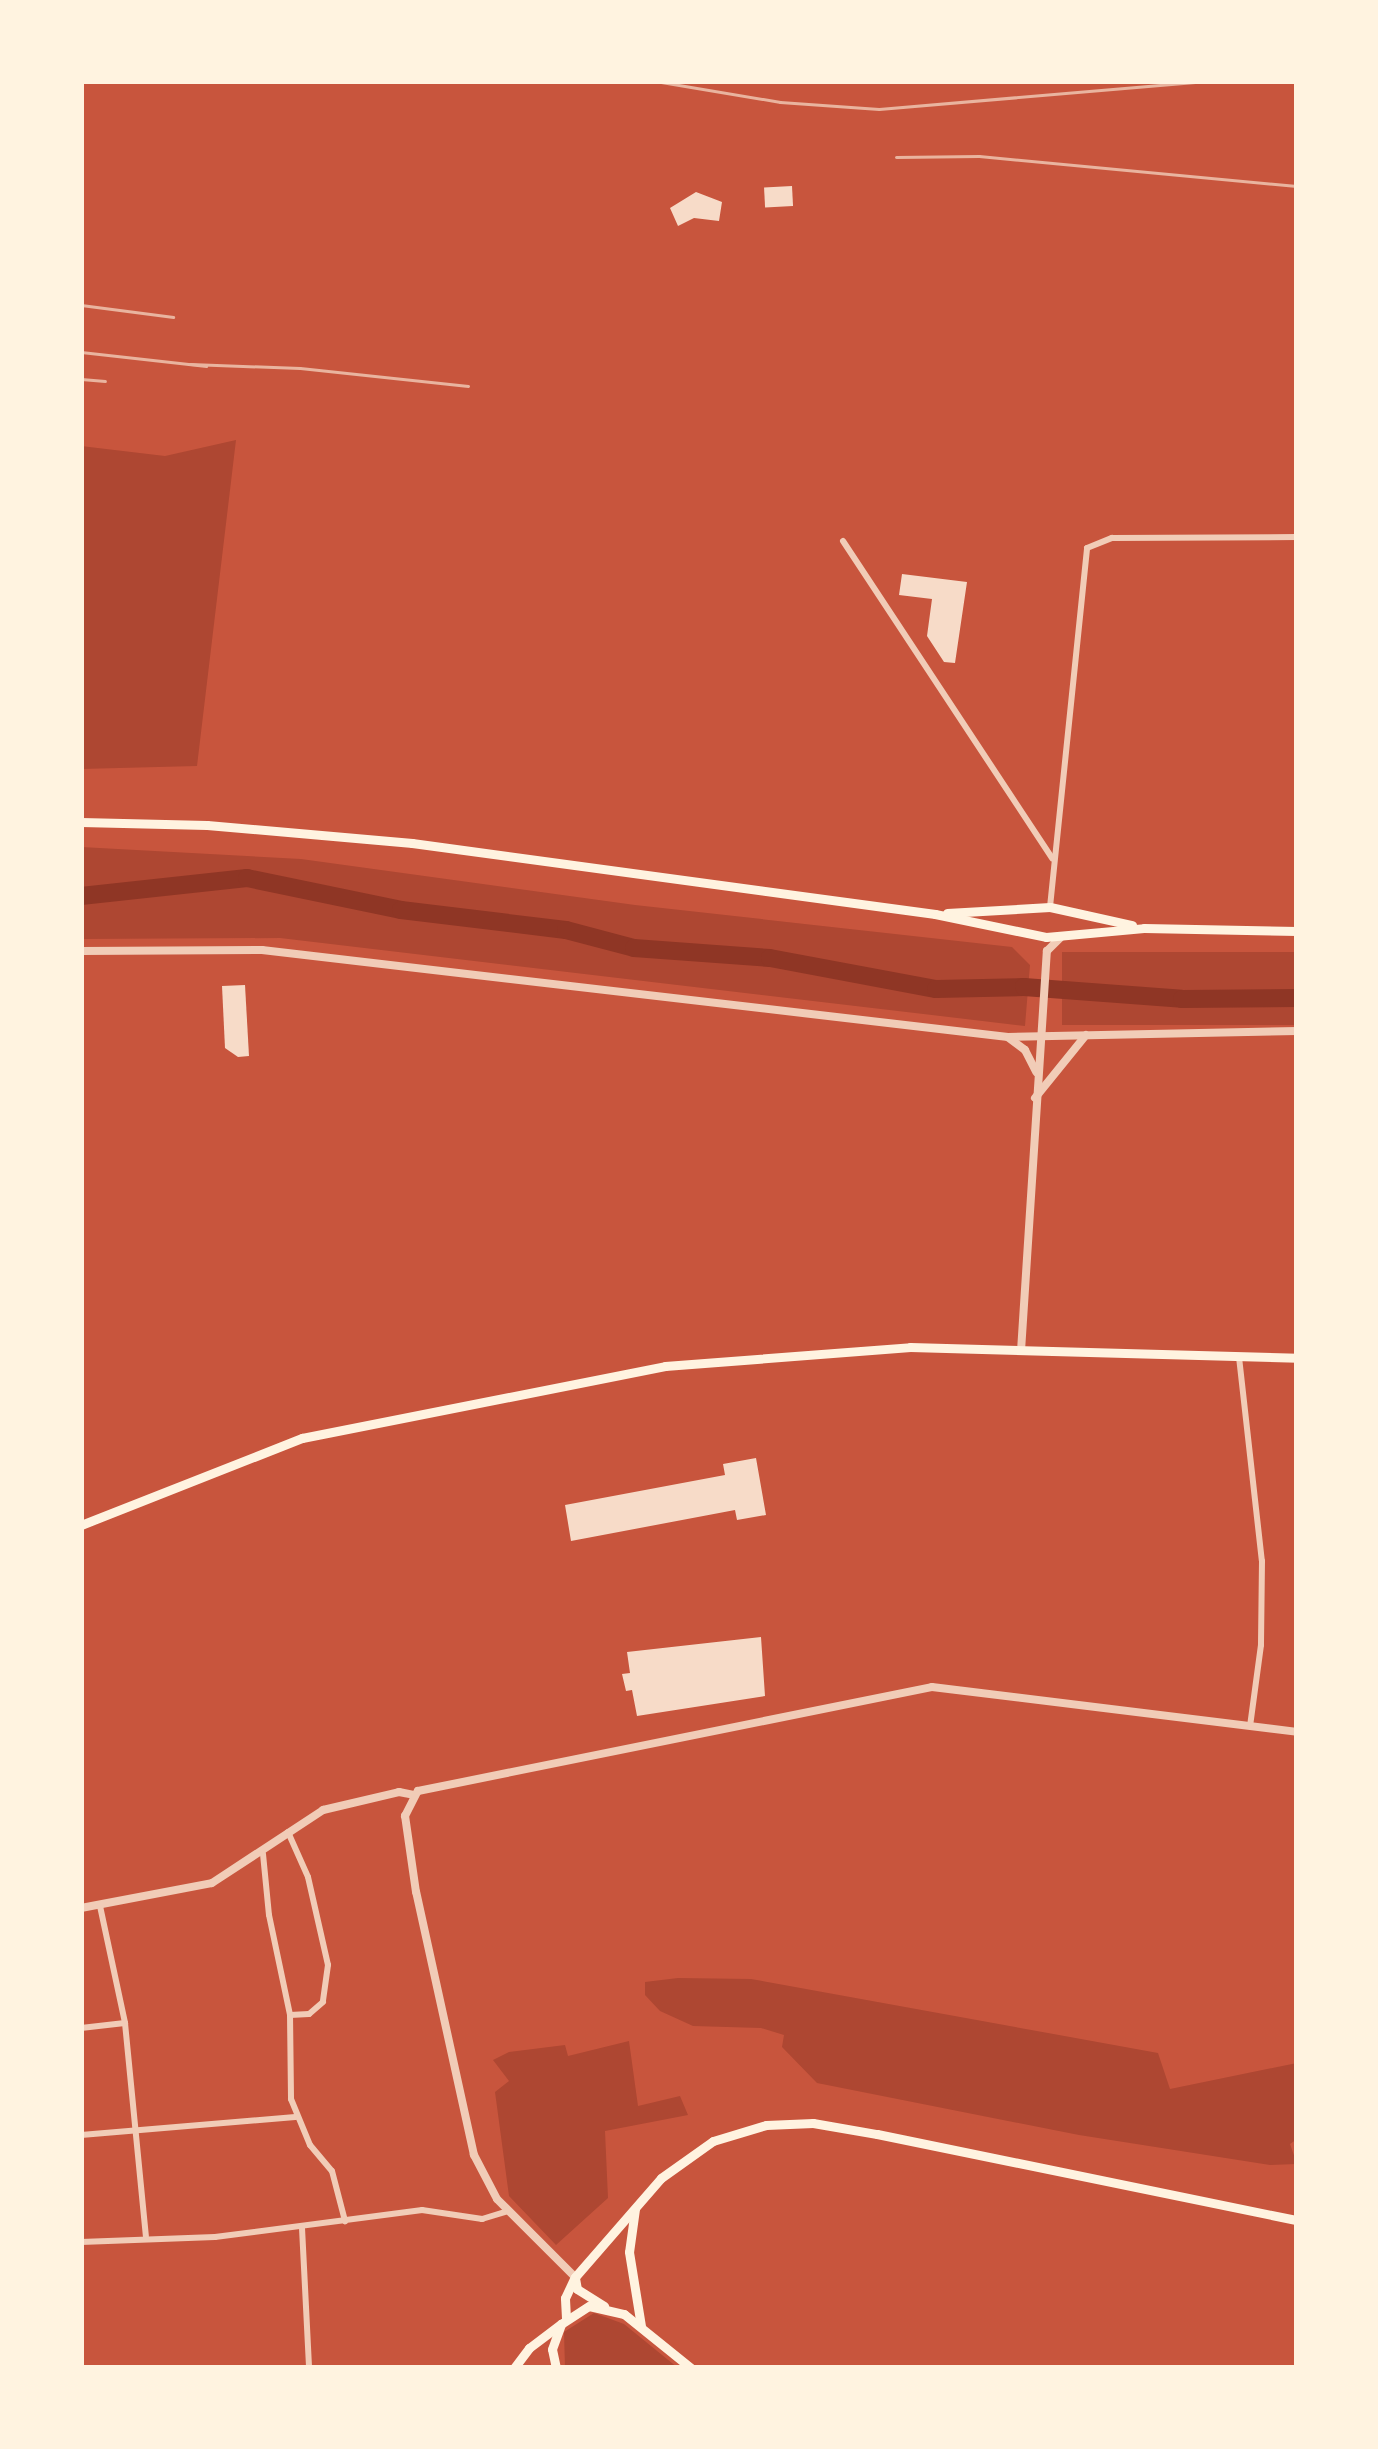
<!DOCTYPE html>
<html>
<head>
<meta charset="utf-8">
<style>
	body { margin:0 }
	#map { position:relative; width:1378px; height:2449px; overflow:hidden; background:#c8553d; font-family:"PT Serif",serif }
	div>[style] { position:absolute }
	.green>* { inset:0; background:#ae4732; transform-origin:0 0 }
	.river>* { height:18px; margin:-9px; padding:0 9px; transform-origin:9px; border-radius:9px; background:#8f3625 }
	.building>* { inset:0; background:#f7dbc8; transform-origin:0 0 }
	.minor>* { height:6px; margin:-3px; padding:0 3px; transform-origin:3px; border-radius:3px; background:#f1ccb7 }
	.tertiary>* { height:8px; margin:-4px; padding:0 4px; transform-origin:4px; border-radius:4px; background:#f1ccb7 }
	.secondary>* { height:9px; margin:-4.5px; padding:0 4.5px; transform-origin:4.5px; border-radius:4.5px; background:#fff3e0 }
	.primary>* { height:9px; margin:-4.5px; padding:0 4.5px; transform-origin:4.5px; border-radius:4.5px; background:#fff3e0 }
	.rail>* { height:3px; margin:-1.5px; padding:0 1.5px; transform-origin:1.5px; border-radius:1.5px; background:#e9b49f }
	span { translate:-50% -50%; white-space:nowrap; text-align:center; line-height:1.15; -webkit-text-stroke:9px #fff3e0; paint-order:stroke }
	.frame { position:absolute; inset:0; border:84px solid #fff3e0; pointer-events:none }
</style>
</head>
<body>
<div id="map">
	<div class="green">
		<i style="clip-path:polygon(236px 440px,197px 766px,81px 769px,81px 446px,165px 456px)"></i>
		<i style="clip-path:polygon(81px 847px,301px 859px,635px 905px,1012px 947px,1030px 965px,1025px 1026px,280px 938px,81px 939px)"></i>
		<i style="left:1062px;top:952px;width:235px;height:73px"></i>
		<i style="clip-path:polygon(678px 1978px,751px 1979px,1158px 2053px,1170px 2089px,1297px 2063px,1297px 2139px,1290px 2144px,1297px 2164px,1270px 2165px,1079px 2135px,817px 2083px,782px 2047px,784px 2035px,761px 2028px,693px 2026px,660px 2011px,645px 1995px,645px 1982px)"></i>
		<i style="clip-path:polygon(629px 2041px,638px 2106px,680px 2096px,688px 2115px,605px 2131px,608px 2198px,556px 2245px,509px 2196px,495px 2092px,509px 2081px,493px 2060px,509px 2052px,565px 2045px,568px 2056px)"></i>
		<i style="clip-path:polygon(594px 2313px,624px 2324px,678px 2368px,565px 2368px,564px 2332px)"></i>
	</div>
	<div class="river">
		<i style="left:81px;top:896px;width:167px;rotate:-6.2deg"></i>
		<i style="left:247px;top:878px;width:157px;rotate:11.7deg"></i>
		<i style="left:401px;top:910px;width:166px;rotate:6.9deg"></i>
		<i style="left:566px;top:930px;width:70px;rotate:14.8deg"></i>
		<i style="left:634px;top:948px;width:136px;rotate:4.2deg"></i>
		<i style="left:770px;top:958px;width:169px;rotate:10.6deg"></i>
		<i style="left:936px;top:989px;width:88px;rotate:-1.3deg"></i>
		<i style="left:1024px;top:987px;width:158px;rotate:4.3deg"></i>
		<i style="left:1182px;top:999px;width:115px;rotate:-0.5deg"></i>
	</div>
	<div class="building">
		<i style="left:792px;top:186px;width:20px;height:28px;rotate:87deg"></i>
		<i style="clip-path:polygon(696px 192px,722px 202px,719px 221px,694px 218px,678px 226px,670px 208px)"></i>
		<i style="clip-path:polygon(902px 574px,967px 582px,955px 663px,944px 662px,927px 636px,932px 599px,899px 595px)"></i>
		<i style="clip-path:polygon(245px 985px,249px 1056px,238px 1057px,225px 1048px,222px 986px)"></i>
		<i style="clip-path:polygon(756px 1458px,766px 1515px,737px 1520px,735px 1510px,571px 1541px,565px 1505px,725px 1475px,723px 1464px)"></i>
		<i style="clip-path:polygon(761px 1637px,765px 1696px,637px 1716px,632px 1690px,626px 1691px,622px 1674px,630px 1673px,627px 1652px)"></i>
	</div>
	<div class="minor">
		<i style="left:843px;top:541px;width:380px;rotate:56.6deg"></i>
		<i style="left:1050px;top:907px;width:361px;rotate:-84.1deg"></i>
		<i style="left:1087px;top:548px;width:27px;rotate:-22deg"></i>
		<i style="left:1112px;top:538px;width:185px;rotate:-0.3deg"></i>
		<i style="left:1239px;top:1357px;width:205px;rotate:83.6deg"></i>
		<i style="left:1262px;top:1561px;width:84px;rotate:90.7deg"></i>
		<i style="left:1261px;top:1645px;width:82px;rotate:97.7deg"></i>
		<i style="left:288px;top:1832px;width:49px;rotate:66deg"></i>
		<i style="left:308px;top:1877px;width:90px;rotate:77.2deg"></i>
		<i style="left:328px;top:1965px;width:37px;rotate:98deg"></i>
		<i style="left:323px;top:2002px;width:18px;rotate:139deg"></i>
		<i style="left:309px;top:2014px;width:19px;rotate:177deg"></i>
		<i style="left:263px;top:1854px;width:61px;rotate:84.4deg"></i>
		<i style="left:269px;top:1915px;width:102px;rotate:78.1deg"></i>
		<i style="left:290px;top:2015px;width:84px;rotate:89.3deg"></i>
		<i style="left:291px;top:2099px;width:50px;rotate:67.6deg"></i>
		<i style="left:310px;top:2145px;width:34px;rotate:50deg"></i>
		<i style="left:332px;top:2171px;width:52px;rotate:75.4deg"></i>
		<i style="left:100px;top:1906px;width:120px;rotate:77.9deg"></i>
		<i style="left:125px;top:2023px;width:214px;rotate:84.4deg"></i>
		<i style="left:81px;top:2028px;width:44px;rotate:-6.5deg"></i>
		<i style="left:81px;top:2135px;width:215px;rotate:-4.8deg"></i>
		<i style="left:302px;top:2228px;width:140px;rotate:87.1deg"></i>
		<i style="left:81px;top:2242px;width:134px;rotate:-2.1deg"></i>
		<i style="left:215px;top:2237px;width:209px;rotate:-7.4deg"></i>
		<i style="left:422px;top:2210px;width:61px;rotate:8.5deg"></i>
		<i style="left:482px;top:2219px;width:27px;rotate:-17deg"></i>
	</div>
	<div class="tertiary">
		<i style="left:81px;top:951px;width:181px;rotate:-0.3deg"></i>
		<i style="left:262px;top:950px;width:751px;rotate:6.65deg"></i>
		<i style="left:1008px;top:1037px;width:289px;rotate:-1.2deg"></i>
		<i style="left:1009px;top:1038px;width:20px;rotate:37deg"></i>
		<i style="left:1025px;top:1050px;width:25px;rotate:63deg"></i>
		<i style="left:1035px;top:1098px;width:81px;rotate:-51deg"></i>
		<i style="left:1021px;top:1351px;width:401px;rotate:-86.3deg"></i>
		<i style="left:1047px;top:951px;width:20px;rotate:-45deg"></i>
		<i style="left:81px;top:1908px;width:133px;rotate:-10.8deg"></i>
		<i style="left:212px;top:1883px;width:133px;rotate:-33.3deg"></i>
		<i style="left:323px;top:1810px;width:78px;rotate:-13.3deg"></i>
		<i style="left:399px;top:1792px;width:15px;rotate:11deg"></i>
		<i style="left:575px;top:2277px;width:110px;rotate:-135deg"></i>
		<i style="left:497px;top:2199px;width:50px;rotate:-117.6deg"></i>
		<i style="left:474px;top:2155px;width:269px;rotate:-102.4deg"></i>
		<i style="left:416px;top:1892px;width:77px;rotate:-98.2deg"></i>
		<i style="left:405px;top:1816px;width:28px;rotate:-63deg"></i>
		<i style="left:418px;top:1791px;width:524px;rotate:-11.44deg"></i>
		<i style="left:932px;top:1687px;width:368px;rotate:7deg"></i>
	</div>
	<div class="secondary">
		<i style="left:635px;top:2209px;width:43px;rotate:97.9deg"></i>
		<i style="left:629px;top:2252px;width:75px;rotate:80.8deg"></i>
		<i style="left:575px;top:2278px;width:11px;rotate:80deg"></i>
		<i style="left:577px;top:2289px;width:32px;rotate:32deg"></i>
		<i style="left:566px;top:2318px;width:20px;rotate:-93deg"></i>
		<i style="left:565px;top:2298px;width:23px;rotate:-65deg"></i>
		<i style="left:575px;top:2277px;width:131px;rotate:-49deg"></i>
		<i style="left:661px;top:2178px;width:64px;rotate:-35.4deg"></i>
		<i style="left:713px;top:2141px;width:55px;rotate:-16.8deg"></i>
		<i style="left:766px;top:2125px;width:47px;rotate:-2.4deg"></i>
		<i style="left:813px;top:2123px;width:65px;rotate:9.8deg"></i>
		<i style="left:877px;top:2134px;width:429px;rotate:11.6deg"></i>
		<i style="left:514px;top:2368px;width:25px;rotate:-53deg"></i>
		<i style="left:529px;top:2348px;width:40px;rotate:-37deg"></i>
	</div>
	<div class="primary">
		<i style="left:81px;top:822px;width:126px;rotate:1.4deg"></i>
		<i style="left:207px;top:825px;width:206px;rotate:5deg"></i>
		<i style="left:412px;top:843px;width:528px;rotate:7.73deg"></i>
		<i style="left:935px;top:914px;width:113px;rotate:11.7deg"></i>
		<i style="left:1046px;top:937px;width:98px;rotate:-5.2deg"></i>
		<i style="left:1144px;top:928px;width:153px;rotate:1.1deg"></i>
		<i style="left:947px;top:913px;width:103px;rotate:-3.3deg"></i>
		<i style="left:1050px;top:907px;width:84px;rotate:12.4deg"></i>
		<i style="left:81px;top:1525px;width:238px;rotate:-21.5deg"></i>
		<i style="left:302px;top:1438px;width:370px;rotate:-11.2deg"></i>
		<i style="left:665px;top:1366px;width:246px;rotate:-4.4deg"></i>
		<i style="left:910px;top:1347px;width:387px;rotate:1.6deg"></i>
		<i style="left:556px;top:2368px;width:19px;rotate:-102deg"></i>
		<i style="left:552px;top:2349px;width:27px;rotate:-70deg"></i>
		<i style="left:561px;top:2324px;width:33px;rotate:-33deg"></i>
		<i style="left:589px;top:2306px;width:36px;rotate:13deg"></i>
		<i style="left:624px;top:2314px;width:86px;rotate:38.9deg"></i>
	</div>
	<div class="rail">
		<i style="left:655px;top:81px;width:127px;rotate:9.5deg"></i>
		<i style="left:780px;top:102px;width:99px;rotate:4deg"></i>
		<i style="left:879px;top:109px;width:329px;rotate:-4.9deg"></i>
		<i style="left:896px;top:157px;width:83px;rotate:-0.7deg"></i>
		<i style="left:979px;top:156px;width:319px;rotate:5.4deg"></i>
		<i style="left:81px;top:305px;width:93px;rotate:7.4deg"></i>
		<i style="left:81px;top:352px;width:126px;rotate:6.4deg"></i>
		<i style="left:190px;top:364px;width:110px;rotate:2.1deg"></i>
		<i style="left:300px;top:368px;width:169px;rotate:6.1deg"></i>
		<i style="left:81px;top:379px;width:24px;rotate:5deg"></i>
	</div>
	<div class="frame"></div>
</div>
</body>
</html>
